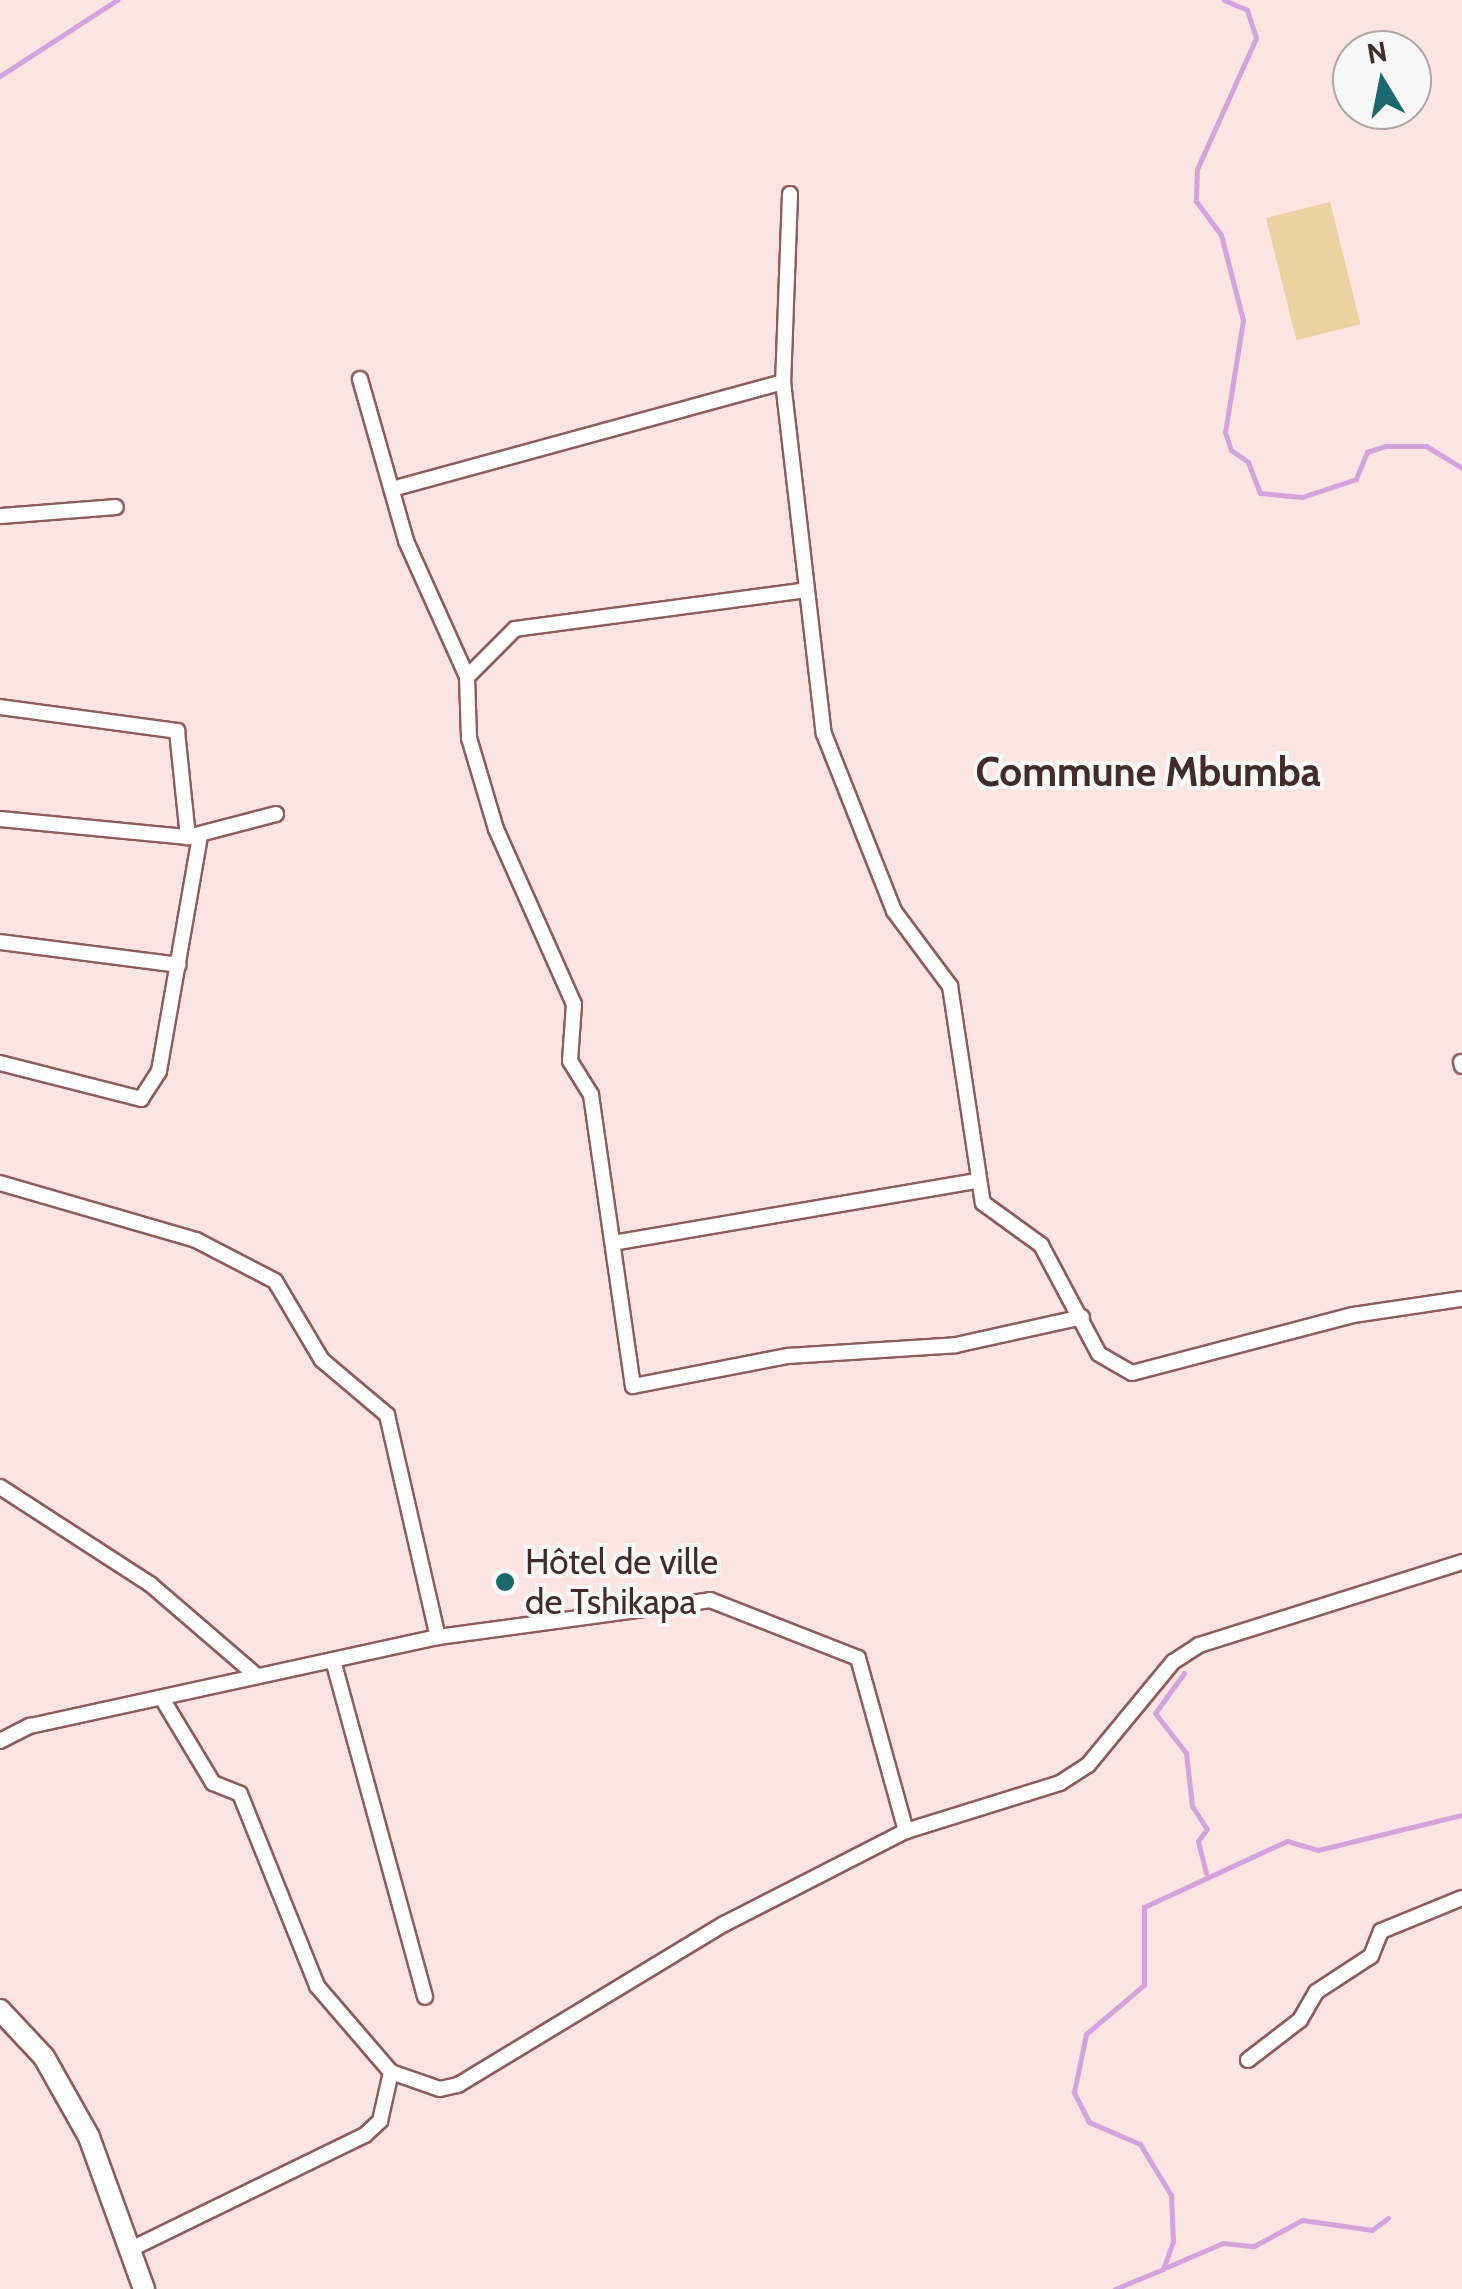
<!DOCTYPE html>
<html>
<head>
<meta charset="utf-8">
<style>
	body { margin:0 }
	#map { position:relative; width:1462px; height:2289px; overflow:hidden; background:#fce4e3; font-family:Cabin,sans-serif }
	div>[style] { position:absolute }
	.green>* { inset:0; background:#ecd1a1; transform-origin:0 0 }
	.stream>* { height:5px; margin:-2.5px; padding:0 2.5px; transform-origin:2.5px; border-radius:2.5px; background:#d4a3dd }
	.roads { filter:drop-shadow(2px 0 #8d5c5b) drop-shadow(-2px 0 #8d5c5b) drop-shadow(0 2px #8d5c5b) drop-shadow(0 -2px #8d5c5b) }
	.minor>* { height:14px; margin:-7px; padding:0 7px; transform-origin:7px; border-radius:7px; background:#fff }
	.secondary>* { height:20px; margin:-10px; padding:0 10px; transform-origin:10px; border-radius:10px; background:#fff }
	.dots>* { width:28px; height:28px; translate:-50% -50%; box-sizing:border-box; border:5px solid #f8f8f8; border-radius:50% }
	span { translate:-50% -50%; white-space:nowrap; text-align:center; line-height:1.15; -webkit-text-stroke:8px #f8f8f8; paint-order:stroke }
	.poi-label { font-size:35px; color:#412b2b }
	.left { translate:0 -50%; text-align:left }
	.quarter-label { font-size:40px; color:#412b2b; font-weight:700 }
	.north { position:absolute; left:1332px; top:30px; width:100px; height:100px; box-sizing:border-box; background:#f8f8f8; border:2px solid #afa6a6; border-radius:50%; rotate:350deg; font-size:28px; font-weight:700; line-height:40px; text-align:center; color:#412b2b }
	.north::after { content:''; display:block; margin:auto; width:35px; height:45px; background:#1a686c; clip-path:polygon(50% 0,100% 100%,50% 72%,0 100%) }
</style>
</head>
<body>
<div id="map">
	<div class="green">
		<i style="left:1330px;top:202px;width:126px;height:66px;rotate:76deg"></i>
	</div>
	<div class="stream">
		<i style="left:1224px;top:0;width:25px;rotate:23deg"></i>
		<i style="left:1247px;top:10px;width:29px;rotate:72deg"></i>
		<i style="left:1256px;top:38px;width:144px;rotate:114.2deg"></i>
		<i style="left:1197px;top:169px;width:32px;rotate:92deg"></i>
		<i style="left:1196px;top:201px;width:42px;rotate:53.7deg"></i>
		<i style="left:1221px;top:235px;width:88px;rotate:75.5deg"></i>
		<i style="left:1243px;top:320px;width:113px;rotate:99.1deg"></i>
		<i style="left:1225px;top:432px;width:19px;rotate:72deg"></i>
		<i style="left:1231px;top:450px;width:21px;rotate:35deg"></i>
		<i style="left:1248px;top:462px;width:33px;rotate:69deg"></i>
		<i style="left:1260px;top:493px;width:42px;rotate:5.4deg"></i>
		<i style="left:1302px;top:497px;width:57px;rotate:-18.4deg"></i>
		<i style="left:1356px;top:479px;width:29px;rotate:-68deg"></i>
		<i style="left:1367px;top:452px;width:20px;rotate:-18deg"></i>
		<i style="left:1386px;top:446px;width:40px"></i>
		<i style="left:1426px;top:446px;width:42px;rotate:31.4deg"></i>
		<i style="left:0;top:76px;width:140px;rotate:-33deg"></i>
		<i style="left:1184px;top:1673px;width:49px;rotate:125.9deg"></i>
		<i style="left:1155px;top:1713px;width:51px;rotate:52.2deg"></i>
		<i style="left:1186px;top:1753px;width:53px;rotate:83.5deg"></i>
		<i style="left:1192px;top:1806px;width:27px;rotate:57deg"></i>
		<i style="left:1207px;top:1829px;width:15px;rotate:127deg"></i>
		<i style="left:1198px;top:1841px;width:33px;rotate:76deg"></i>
		<i style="left:1167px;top:2267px;width:61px;rotate:-23.2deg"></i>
		<i style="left:1223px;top:2243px;width:31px;rotate:6deg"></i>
		<i style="left:1254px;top:2246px;width:55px;rotate:-28.4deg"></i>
		<i style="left:1302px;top:2220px;width:71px;rotate:8.1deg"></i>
		<i style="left:1372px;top:2230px;width:20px;rotate:-37deg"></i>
		<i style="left:1115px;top:2289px;width:52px;rotate:-22.6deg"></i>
		<i style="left:1163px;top:2269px;width:29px;rotate:-70deg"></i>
		<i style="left:1173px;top:2242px;width:47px;rotate:-92.4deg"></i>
		<i style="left:1171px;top:2195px;width:60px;rotate:-121.3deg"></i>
		<i style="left:1140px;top:2144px;width:56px;rotate:-156.7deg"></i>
		<i style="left:1089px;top:2122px;width:34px;rotate:-117deg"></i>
		<i style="left:1074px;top:2092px;width:59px;rotate:-78.3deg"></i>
		<i style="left:1086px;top:2034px;width:76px;rotate:-40.2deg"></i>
		<i style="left:1144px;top:1985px;width:78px;rotate:-90deg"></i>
		<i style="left:1144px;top:1907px;width:157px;rotate:-24.8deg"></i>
		<i style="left:1287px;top:1841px;width:32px;rotate:16deg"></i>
		<i style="left:1318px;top:1850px;width:148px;rotate:-13.7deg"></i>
	</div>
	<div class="roads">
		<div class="minor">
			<i style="left:790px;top:194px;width:188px;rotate:92.1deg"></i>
			<i style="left:783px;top:382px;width:354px;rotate:83.4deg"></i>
			<i style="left:824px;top:734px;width:190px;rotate:68.4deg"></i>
			<i style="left:894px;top:911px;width:94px;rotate:53.3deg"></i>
			<i style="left:950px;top:986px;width:219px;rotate:81.4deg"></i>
			<i style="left:983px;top:1203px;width:72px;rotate:35.9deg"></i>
			<i style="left:1041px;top:1245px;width:123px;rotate:62deg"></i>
			<i style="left:1099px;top:1354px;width:38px;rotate:30deg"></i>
			<i style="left:1132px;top:1373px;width:228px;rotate:-14.7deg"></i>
			<i style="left:1353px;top:1315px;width:110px;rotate:-8.4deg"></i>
			<i style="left:360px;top:379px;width:168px;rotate:74.1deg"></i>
			<i style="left:406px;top:541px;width:149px;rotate:65.8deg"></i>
			<i style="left:467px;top:677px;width:61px;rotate:88.1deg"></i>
			<i style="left:469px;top:738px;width:95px;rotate:73.5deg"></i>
			<i style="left:496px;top:829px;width:192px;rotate:66deg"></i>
			<i style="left:574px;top:1004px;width:57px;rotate:94deg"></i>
			<i style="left:570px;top:1061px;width:40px;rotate:58deg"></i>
			<i style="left:591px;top:1095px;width:294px;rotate:81.8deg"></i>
			<i style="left:633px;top:1386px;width:158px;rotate:-11deg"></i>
			<i style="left:788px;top:1356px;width:168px;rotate:-3.7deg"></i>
			<i style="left:956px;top:1345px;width:129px;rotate:-12.5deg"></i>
			<i style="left:396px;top:488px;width:401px;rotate:-15.3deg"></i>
			<i style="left:0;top:516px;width:116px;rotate:-4.4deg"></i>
			<i style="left:467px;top:677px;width:68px;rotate:-45deg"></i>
			<i style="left:515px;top:629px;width:289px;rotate:-7.6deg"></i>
			<i style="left:0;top:707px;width:179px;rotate:7.7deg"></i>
			<i style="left:177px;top:731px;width:107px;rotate:84.1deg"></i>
			<i style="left:0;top:819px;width:189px;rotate:5.5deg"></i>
			<i style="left:188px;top:837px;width:91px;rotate:-14.6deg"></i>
			<i style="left:0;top:942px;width:180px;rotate:7.3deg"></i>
			<i style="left:1461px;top:1062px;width:4px;rotate:76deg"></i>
			<i style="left:0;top:1063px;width:146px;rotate:14.3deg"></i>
			<i style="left:141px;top:1099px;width:33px;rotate:-57deg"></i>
			<i style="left:159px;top:1071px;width:240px;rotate:-80.1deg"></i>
			<i style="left:0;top:1183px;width:204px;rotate:16.2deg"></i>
			<i style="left:196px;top:1240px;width:89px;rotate:27.4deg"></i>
			<i style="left:275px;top:1281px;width:92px;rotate:59.3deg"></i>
			<i style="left:322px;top:1360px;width:85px;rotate:40.2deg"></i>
			<i style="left:387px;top:1415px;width:228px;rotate:77.1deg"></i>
			<i style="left:613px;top:1243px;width:368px;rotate:-9.7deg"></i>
			<i style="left:0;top:1487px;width:179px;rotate:32.9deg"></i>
			<i style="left:150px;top:1584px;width:141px;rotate:40.7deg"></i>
			<i style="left:334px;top:1664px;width:345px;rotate:74.7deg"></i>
			<i style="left:163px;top:1700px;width:97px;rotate:58.9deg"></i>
			<i style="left:213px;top:1783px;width:29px;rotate:22deg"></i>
			<i style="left:240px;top:1794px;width:207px;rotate:68.1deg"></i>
			<i style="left:317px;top:1986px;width:113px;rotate:49.3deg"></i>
			<i style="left:0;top:1741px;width:34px;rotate:-27deg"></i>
			<i style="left:30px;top:1726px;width:418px;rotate:-12.3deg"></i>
			<i style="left:438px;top:1637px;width:275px;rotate:-7.7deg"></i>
			<i style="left:710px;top:1600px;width:159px;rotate:21.4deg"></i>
			<i style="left:858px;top:1658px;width:180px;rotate:74.5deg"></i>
			<i style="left:1248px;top:2060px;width:66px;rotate:-37.6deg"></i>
			<i style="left:1300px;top:2020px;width:32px;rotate:-60deg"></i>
			<i style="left:1316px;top:1992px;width:66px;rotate:-33.2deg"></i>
			<i style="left:1371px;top:1956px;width:27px;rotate:-68deg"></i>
			<i style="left:1381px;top:1931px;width:87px;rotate:-22.2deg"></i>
			<i style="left:129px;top:2250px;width:263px;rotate:-26deg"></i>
			<i style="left:365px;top:2135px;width:21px;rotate:-43deg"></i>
			<i style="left:380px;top:2121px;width:50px;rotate:-77.3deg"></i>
			<i style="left:391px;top:2072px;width:52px;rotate:19.1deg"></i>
			<i style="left:440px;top:2089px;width:18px;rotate:-13deg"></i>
			<i style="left:458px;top:2085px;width:311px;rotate:-31.2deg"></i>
			<i style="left:724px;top:1924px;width:204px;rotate:-27.1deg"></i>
			<i style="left:906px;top:1831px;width:161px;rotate:-17.3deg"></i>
			<i style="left:1060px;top:1783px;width:33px;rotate:-33deg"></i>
			<i style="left:1088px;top:1765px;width:134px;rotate:-50.5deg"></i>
			<i style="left:1173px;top:1662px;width:31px;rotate:-33deg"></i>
			<i style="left:1199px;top:1645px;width:276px;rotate:-17.5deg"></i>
		</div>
		<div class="secondary">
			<i style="left:0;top:2010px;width:64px;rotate:46.9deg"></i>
			<i style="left:44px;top:2057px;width:92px;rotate:60.6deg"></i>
			<i style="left:89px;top:2137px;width:162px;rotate:70.1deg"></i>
		</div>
	</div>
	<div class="dots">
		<i style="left:505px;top:1582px;background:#1a686c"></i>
	</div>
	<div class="poi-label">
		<span class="left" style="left:525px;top:1582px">Hôtel de ville<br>de Tshikapa</span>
	</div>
	<div class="quarter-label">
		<span style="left:1148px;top:772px">Commune Mbumba</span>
	</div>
	<div class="north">N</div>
</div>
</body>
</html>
